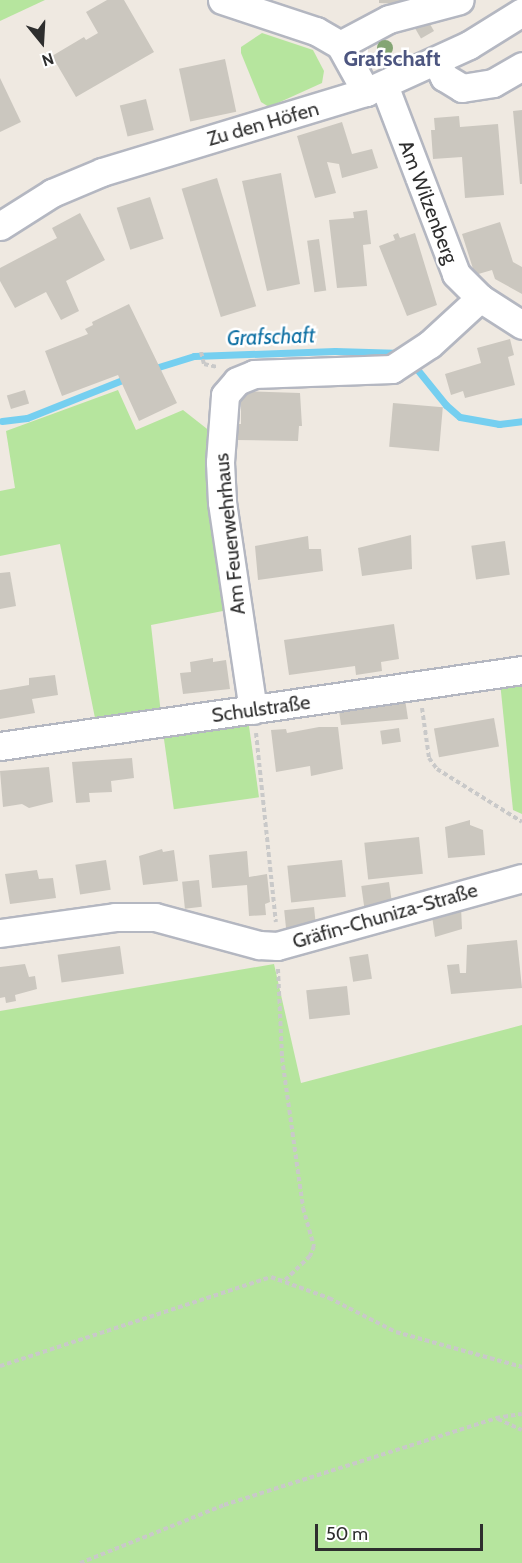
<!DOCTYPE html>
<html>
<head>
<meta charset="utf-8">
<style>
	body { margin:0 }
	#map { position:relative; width:522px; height:1563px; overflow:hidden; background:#efe9e1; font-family:Cabin,sans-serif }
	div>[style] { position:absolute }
	.green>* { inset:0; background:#b6e59e; transform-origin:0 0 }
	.stream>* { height:7px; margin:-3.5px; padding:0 3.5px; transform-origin:3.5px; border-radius:3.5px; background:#75cff0 }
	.building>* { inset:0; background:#cbc7bf; transform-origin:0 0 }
	.path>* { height:4px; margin-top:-2px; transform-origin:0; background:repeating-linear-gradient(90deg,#c9c9c9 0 4.5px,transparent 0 7.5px) }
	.roads { filter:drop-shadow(2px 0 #b4b7c1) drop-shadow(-2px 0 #b4b7c1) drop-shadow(0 2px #b4b7c1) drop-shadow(0 -2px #b4b7c1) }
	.minor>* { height:27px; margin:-13.5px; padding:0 13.5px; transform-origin:13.5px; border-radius:13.5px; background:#fff }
	.trees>* { width:16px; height:16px; margin:-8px; border-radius:50%; background:#84a574 }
	span { translate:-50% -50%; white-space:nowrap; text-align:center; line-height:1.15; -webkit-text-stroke:5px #fff; paint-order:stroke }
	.street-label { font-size:20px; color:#2e2e2e }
	.water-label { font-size:21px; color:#0d6fa3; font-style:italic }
	.quarter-label { font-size:22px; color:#4d5680; font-weight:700 }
	.north { position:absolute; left:12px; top:12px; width:60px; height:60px; -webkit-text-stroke:4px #fff; paint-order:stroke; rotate:162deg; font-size:16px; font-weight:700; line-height:24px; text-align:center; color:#2e2e2e }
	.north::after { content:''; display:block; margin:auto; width:21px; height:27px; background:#2e2e2e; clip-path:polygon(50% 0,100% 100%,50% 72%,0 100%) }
	.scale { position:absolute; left:315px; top:1524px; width:168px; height:27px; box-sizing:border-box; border:3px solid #2e2e2e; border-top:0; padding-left:8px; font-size:18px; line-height:21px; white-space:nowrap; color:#2e2e2e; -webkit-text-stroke:4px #fff; paint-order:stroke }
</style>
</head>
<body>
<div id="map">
	<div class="green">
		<i style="clip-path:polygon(0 0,45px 0,0 21px)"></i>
		<i style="clip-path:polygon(262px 33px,313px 50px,324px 71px,322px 83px,269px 107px,261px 102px,241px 53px,241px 47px)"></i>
		<i style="clip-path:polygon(118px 390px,136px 430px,183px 410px,211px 432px,228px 610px,151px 625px,161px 714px,96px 723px,60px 544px,0 556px,0 491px,15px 488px,6px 431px)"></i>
		<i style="clip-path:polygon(522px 677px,522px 814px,513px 810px,500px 682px)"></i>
		<i style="left:248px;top:719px;width:79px;height:86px;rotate:82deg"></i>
		<i style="clip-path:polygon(274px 964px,301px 1083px,522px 1025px,522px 1563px,0 1563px,0 1011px)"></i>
	</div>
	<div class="stream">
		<i style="left:412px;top:363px;width:54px;rotate:51deg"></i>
		<i style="left:446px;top:405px;width:18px;rotate:41deg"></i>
		<i style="left:460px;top:417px;width:40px;rotate:10deg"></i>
		<i style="left:499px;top:424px;width:23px;rotate:-7deg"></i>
		<i style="left:152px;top:369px;width:44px;rotate:-17.2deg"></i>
		<i style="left:194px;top:356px;width:141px;rotate:-2deg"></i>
		<i style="left:335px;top:351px;width:67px;rotate:1.7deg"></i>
		<i style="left:2px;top:421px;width:25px;rotate:-7deg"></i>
		<i style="left:27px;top:418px;width:108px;rotate:-21.8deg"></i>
	</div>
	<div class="building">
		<i style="clip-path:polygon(107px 0,124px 0,154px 52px,76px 97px,52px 56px,84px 37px,86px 40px,98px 33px,86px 12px)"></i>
		<i style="clip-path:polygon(379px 0,408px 0,407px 4px,379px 3px)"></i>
		<i style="left:427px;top:19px;width:14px;height:15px;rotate:60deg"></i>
		<i style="left:225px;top:59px;width:54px;height:47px;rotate:78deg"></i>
		<i style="clip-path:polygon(0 78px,21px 122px,0 132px)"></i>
		<i style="left:146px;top:99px;width:32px;height:27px;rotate:76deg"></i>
		<i style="clip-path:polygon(522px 110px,522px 184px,520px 184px,513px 111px)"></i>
		<i style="clip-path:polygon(459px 116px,460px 127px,498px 124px,504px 195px,465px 198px,462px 157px,433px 159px,431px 130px,435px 130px,434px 118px)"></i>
		<i style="clip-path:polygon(342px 122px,352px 154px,372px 149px,378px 168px,342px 178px,339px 164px,327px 162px,336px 193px,315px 198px,297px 136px)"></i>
		<i style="clip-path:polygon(281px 173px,300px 284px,267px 291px,242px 181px)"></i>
		<i style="left:217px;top:178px;width:134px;height:37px;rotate:73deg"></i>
		<i style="left:150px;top:197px;width:44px;height:35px;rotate:72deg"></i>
		<i style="clip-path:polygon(367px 210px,371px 244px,363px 245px,367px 286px,337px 288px,329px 220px,354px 218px,353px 212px)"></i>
		<i style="clip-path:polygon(80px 213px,105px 260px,66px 281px,79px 311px,61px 320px,46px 292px,15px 308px,0 281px,0 268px,57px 238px,52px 228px)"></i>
		<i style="clip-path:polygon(500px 222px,513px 262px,522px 267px,522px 294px,495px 279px,492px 270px,475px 275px,462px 234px)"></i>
		<i style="clip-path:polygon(398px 233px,400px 238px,415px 233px,437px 305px,407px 316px,379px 246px,395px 240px,393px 235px)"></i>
		<i style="left:319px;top:239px;width:52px;height:12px;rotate:82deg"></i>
		<i style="clip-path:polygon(129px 304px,177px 403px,139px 421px,118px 375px,62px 396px,45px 351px,88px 334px,85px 329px,93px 325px,92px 322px)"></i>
		<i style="clip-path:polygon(510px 339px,514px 355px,508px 357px,515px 385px,465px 398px,463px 391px,451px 395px,445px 374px,481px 363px,477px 348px)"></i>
		<i style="left:25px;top:390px;width:14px;height:19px;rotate:73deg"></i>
		<i style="clip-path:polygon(241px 391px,300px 393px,302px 426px,299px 426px,298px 441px,235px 440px,235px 424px,241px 424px)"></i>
		<i style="left:393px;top:403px;width:50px;height:44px;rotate:5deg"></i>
		<i style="clip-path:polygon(411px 535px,412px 569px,362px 576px,358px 548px)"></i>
		<i style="clip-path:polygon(308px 536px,309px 549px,321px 549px,323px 571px,258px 580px,255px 546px)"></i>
		<i style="left:505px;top:541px;width:34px;height:34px;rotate:82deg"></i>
		<i style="clip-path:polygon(10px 572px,16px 606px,0 609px,0 573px)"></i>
		<i style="clip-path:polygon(394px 624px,399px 659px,381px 662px,382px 671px,356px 675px,355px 666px,289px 675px,284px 640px)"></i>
		<i style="clip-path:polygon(213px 658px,213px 662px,226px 660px,230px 689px,183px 694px,180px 673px,191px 672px,190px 662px)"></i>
		<i style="clip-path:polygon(55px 675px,58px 695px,32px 699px,35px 713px,0 719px,0 690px,29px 685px,29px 678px)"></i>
		<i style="clip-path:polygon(405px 699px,408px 719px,341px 725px,339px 711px)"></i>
		<i style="left:494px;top:718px;width:29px;height:61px;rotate:80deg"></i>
		<i style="clip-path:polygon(319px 727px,338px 727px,343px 769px,311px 776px,310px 766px,276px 772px,271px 730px,286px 729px,287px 733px)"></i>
		<i style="left:399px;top:728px;width:14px;height:19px;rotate:82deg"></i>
		<i style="clip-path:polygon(132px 758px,134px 778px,111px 781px,112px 792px,89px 793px,90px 802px,76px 803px,72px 762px)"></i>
		<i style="clip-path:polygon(49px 767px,53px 802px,29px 808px,22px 804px,3px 807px,0 771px)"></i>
		<i style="clip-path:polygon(470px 820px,470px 825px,483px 830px,485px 855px,448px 858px,445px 827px)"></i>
		<i style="left:419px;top:837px;width:37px;height:55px;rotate:84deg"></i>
		<i style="clip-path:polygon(162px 849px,163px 852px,174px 850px,178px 881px,143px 885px,139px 856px)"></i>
		<i style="clip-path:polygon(247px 851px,249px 877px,267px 874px,270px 902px,265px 904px,266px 915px,249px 916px,247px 885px,212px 888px,209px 855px)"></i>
		<i style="left:106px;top:860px;width:30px;height:31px;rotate:81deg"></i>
		<i style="left:342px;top:860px;width:37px;height:55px;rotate:84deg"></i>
		<i style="clip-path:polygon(37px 870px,39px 879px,53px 878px,56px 898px,10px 904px,5px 874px)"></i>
		<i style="left:199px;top:880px;width:27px;height:17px;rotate:84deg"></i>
		<i style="left:389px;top:882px;width:21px;height:28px;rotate:82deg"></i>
		<i style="left:314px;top:907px;width:20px;height:30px;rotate:84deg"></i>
		<i style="clip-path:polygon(461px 907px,462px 929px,435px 937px,432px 916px)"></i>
		<i style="clip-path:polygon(517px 940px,522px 988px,451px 994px,447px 965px,459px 964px,460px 973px,466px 973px,467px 945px)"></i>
		<i style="left:120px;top:946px;width:28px;height:63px;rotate:82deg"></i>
		<i style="left:368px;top:954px;width:25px;height:19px;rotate:81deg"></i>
		<i style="clip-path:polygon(25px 964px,29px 977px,35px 976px,37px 989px,15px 995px,16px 1001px,6px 1003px,5px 997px,0 998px,0 967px)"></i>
		<i style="left:347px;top:986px;width:29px;height:41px;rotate:84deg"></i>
	</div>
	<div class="path">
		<i style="left:201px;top:352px;width:12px;rotate:76deg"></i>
		<i style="left:204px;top:364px;width:13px;rotate:13deg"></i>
		<i style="left:422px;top:708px;width:50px;rotate:82deg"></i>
		<i style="left:429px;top:758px;width:14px;rotate:54deg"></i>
		<i style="left:437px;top:769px;width:100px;rotate:31.9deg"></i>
		<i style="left:256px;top:733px;width:190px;rotate:84deg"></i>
		<i style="left:278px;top:969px;width:89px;rotate:87.4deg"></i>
		<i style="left:282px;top:1058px;width:151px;rotate:82deg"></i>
		<i style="left:303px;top:1208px;width:40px;rotate:74deg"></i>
		<i style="left:314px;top:1246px;width:11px;rotate:112deg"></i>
		<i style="left:310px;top:1256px;width:35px;rotate:136deg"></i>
		<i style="left:0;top:1366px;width:285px;rotate:-18.2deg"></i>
		<i style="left:271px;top:1277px;width:62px;rotate:19.9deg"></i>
		<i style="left:329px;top:1298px;width:75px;rotate:26.9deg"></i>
		<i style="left:396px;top:1332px;width:131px;rotate:15.5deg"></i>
		<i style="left:498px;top:1419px;width:26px;rotate:25deg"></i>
		<i style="left:80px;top:1563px;width:155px;rotate:-21.9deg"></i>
		<i style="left:224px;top:1505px;width:286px;rotate:-17.7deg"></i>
		<i style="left:496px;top:1418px;width:26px;rotate:-9deg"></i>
	</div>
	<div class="roads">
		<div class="minor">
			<i style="left:222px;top:0;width:99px;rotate:18.3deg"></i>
			<i style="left:316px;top:31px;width:28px;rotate:30deg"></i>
			<i style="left:340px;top:45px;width:54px;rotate:61deg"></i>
			<i style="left:340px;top:45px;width:55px;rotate:-28deg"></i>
			<i style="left:389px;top:19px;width:73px;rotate:-15deg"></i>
			<i style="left:436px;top:61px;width:18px;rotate:63deg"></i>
			<i style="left:444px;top:77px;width:21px;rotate:31deg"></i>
			<i style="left:462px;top:88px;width:31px;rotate:-9deg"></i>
			<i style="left:493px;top:83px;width:34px;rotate:-30deg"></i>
			<i style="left:384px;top:85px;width:202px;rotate:69.1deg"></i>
			<i style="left:456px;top:274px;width:34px;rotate:45deg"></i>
			<i style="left:480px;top:298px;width:50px;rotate:32.7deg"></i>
			<i style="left:0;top:226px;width:62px;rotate:-32.4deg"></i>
			<i style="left:52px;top:193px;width:54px;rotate:-22.8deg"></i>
			<i style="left:102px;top:172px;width:276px;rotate:-16.9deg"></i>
			<i style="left:366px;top:92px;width:113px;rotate:-24.5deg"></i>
			<i style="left:469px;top:45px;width:62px;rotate:-31.9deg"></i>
			<i style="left:253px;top:710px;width:210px;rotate:-98.5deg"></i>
			<i style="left:222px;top:502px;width:40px;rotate:-92.9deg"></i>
			<i style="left:220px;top:462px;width:67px;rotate:-85.7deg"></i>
			<i style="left:225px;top:395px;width:18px;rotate:-49deg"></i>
			<i style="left:237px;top:381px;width:18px;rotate:-22deg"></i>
			<i style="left:254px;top:374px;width:138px;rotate:-2.1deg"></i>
			<i style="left:392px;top:369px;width:45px;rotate:-33.3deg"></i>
			<i style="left:430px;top:344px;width:68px;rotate:-42.6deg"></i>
			<i style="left:0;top:746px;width:528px;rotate:-8.28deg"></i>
			<i style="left:0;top:933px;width:116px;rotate:-7.9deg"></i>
			<i style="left:115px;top:917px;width:40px"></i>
			<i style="left:155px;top:917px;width:108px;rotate:15.1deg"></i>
			<i style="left:259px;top:945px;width:18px;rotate:3deg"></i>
			<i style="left:277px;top:946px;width:254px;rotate:-15.5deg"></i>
		</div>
	</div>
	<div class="trees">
		<i style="left:385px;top:48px"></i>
	</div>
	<div class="street-label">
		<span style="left:263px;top:124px;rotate:-16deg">Zu den Höfen</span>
		<span style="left:428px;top:202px;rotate:69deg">Am Wilzenberg</span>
		<span style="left:230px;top:534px;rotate:-96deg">Am Feuerwehrhaus</span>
		<span style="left:261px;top:709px;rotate:-8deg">Schulstraße</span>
		<span style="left:385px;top:916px;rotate:-16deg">Gräfin-Chuniza-Straße</span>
	</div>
	<div class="water-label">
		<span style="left:271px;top:337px;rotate:-2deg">Grafschaft</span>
	</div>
	<div class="quarter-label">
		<span style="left:392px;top:59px">Grafschaft</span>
	</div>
	<div class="north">N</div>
	<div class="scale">50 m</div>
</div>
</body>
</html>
